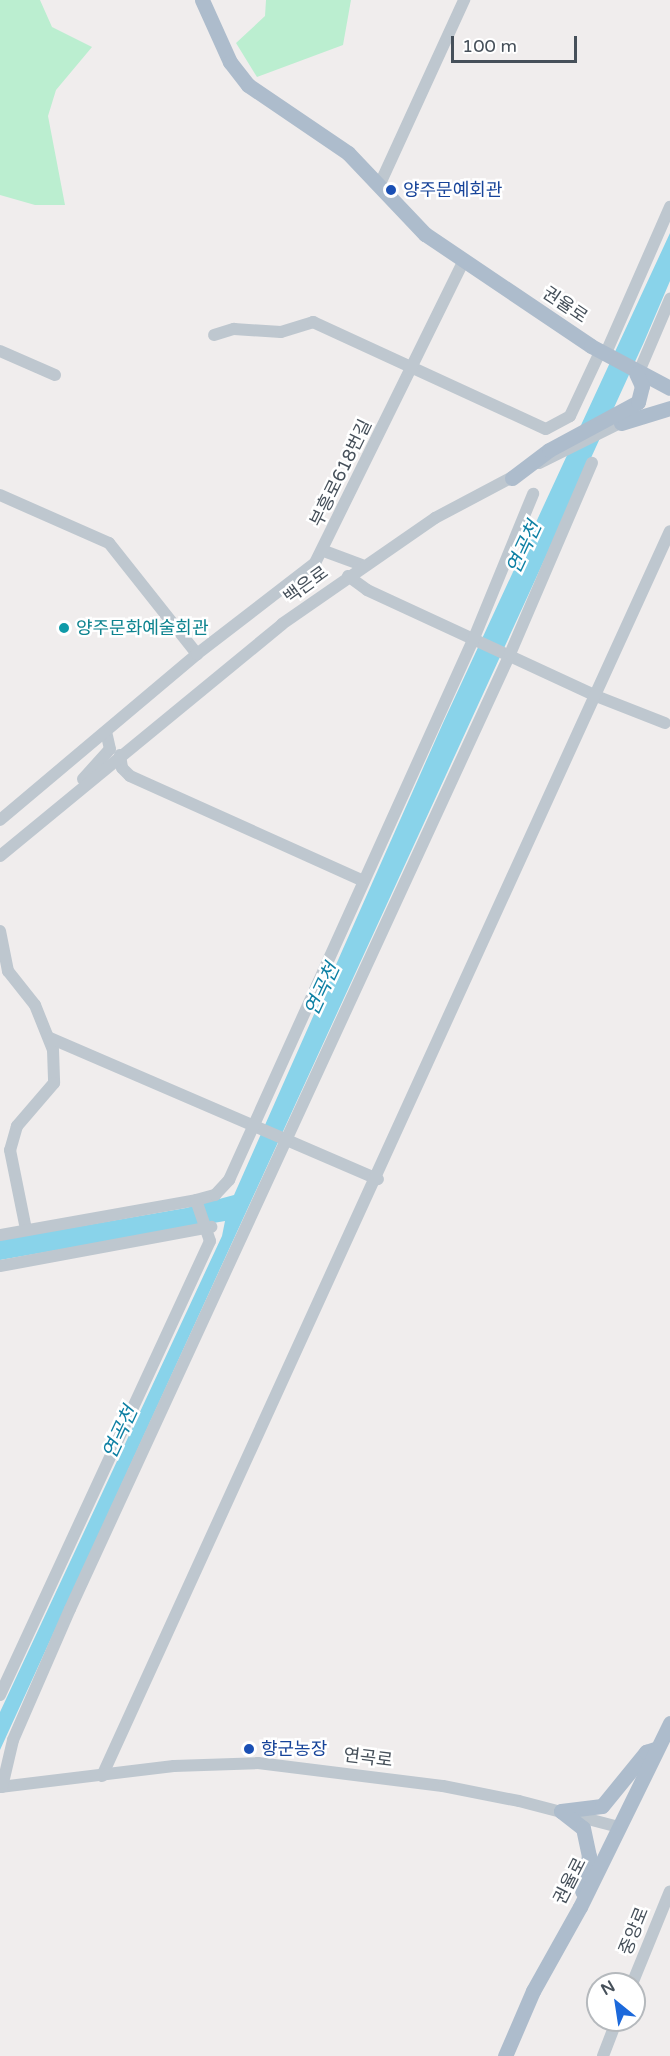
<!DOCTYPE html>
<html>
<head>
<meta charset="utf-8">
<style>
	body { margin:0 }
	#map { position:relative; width:670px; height:2056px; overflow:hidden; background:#f0eded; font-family:"Varela Round","Noto Sans KR",sans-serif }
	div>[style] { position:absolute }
	.green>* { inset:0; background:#bbeed0 }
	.water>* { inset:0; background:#89d3ea }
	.minor>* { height:12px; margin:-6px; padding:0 6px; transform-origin:6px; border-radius:6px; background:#bec7cf }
	.major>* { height:15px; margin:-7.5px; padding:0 7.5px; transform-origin:7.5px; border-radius:7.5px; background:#adbccc }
	.dots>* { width:16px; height:16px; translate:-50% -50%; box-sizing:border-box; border:3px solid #fff; border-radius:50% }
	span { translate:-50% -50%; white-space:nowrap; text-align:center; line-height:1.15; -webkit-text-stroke:5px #fff; paint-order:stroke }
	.transit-label { font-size:18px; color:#164399 }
	.left { translate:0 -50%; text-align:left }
	.street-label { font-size:18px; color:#46505a }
	.culture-label { font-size:18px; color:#0d838f }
	.water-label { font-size:20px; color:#0e80a4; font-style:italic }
	.north { position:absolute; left:586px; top:1972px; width:60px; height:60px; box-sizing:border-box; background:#fff; border:2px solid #b5b9bd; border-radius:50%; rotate:330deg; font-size:16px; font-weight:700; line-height:24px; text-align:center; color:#46505a }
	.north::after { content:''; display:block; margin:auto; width:21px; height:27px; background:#1c69db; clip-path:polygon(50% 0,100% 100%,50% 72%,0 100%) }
	.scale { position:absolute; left:451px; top:36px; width:126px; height:27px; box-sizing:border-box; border:3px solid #46505a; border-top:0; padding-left:8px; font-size:18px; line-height:21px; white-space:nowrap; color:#46505a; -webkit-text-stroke:4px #fff; paint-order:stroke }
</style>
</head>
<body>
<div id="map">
	<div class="green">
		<i style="clip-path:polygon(0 0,40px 0,52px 27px,92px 47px,56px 90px,48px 116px,65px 205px,35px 205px,0 195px)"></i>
		<i style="clip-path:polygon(266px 0,351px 0,343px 45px,257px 77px,236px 43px,265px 16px)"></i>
	</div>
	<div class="water">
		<i style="clip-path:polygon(670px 233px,670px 281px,644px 342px,0 1750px,0 1712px,222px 1236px,225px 1221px,0 1260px,0 1240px,186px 1208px,234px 1195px,443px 723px)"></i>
	</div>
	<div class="minor">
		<i style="left:379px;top:186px;width:205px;rotate:-65.4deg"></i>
		<i style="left:214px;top:335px;width:21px;rotate:-17deg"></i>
		<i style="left:234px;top:329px;width:47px;rotate:3.7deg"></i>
		<i style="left:281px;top:332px;width:34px;rotate:-17deg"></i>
		<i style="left:313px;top:322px;width:256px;rotate:24.7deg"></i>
		<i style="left:546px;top:429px;width:27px;rotate:-28deg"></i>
		<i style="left:570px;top:416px;width:71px;rotate:-64.9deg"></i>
		<i style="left:0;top:351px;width:60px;rotate:23.6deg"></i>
		<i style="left:605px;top:355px;width:162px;rotate:-66.3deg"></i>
		<i style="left:638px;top:374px;width:82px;rotate:-66.9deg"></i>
		<i style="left:539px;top:463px;width:99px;rotate:-26.3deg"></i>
		<i style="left:0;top:495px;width:119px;rotate:23.8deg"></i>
		<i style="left:109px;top:543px;width:142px;rotate:51.6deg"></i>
		<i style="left:324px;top:551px;width:40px;rotate:20.2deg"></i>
		<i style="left:348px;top:576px;width:24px;rotate:36deg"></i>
		<i style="left:367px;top:590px;width:252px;rotate:24.8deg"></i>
		<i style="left:596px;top:696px;width:74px;rotate:21.4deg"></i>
		<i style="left:120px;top:755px;width:13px;rotate:81deg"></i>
		<i style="left:122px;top:768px;width:11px;rotate:45deg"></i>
		<i style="left:130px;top:776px;width:256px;rotate:24.2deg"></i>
		<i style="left:83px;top:779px;width:40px;rotate:-48deg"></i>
		<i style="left:110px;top:749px;width:18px;rotate:-103deg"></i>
		<i style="left:0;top:820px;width:258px;rotate:-40.1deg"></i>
		<i style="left:197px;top:654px;width:149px;rotate:-37.6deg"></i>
		<i style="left:315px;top:563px;width:335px;rotate:-63.8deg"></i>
		<i style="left:0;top:856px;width:365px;rotate:-39.4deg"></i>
		<i style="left:282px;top:624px;width:186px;rotate:-34.7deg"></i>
		<i style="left:435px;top:518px;width:94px;rotate:-27.9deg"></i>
		<i style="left:0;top:931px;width:41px;rotate:78.7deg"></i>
		<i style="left:8px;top:971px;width:43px;rotate:51.5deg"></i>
		<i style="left:35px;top:1005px;width:48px;rotate:68.2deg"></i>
		<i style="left:53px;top:1050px;width:33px;rotate:88deg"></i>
		<i style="left:54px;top:1083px;width:57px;rotate:130.7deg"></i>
		<i style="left:17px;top:1126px;width:25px;rotate:106deg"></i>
		<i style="left:10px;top:1150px;width:81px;rotate:78.6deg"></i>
		<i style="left:50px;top:1038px;width:357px;rotate:23.3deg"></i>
		<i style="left:0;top:1235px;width:199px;rotate:-10.1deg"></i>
		<i style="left:196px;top:1200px;width:20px;rotate:-15deg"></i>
		<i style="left:215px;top:1195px;width:21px;rotate:-47deg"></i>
		<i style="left:229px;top:1180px;width:595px;rotate:-65.68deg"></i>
		<i style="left:474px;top:638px;width:156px;rotate:-67.7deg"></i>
		<i style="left:0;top:1266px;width:215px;rotate:-10.5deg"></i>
		<i style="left:0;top:1695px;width:500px;rotate:-65.18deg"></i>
		<i style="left:210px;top:1241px;width:43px;rotate:-108.9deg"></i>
		<i style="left:102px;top:1776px;width:1368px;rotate:-65.48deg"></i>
		<i style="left:0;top:1787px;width:175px;rotate:-6.9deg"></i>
		<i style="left:174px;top:1766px;width:84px;rotate:-2deg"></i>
		<i style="left:258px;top:1763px;width:186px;rotate:7.1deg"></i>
		<i style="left:443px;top:1786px;width:77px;rotate:11.2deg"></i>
		<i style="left:519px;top:1801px;width:103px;rotate:14.6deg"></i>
		<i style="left:2px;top:1787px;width:48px;rotate:-76.8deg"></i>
		<i style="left:13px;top:1740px;width:143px;rotate:-66.5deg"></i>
		<i style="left:70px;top:1609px;width:1051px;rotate:-65.26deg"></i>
		<i style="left:510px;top:654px;width:208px;rotate:-66.8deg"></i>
		<i style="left:632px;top:1984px;width:100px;rotate:-67.8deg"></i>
		<i style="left:603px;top:2056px;width:39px;rotate:-69deg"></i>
	</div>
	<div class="major">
		<i style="left:202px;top:0;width:68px;rotate:65.7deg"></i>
		<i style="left:230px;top:62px;width:29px;rotate:52deg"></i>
		<i style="left:248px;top:85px;width:121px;rotate:34.2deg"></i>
		<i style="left:348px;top:153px;width:112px;rotate:46.5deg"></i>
		<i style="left:425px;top:234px;width:200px;rotate:34deg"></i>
		<i style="left:591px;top:346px;width:89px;rotate:28deg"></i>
		<i style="left:621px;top:423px;width:51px;rotate:-17deg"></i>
		<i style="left:512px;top:478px;width:46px;rotate:-37.1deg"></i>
		<i style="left:549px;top:450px;width:101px;rotate:-28.3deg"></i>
		<i style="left:638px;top:402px;width:16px;rotate:-76deg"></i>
		<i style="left:642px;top:386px;width:14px;rotate:-115deg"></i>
		<i style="left:561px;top:1811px;width:41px;rotate:-7deg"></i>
		<i style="left:602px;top:1806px;width:70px;rotate:-50.8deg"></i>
		<i style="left:646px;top:1752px;width:9px;rotate:-18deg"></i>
		<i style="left:561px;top:1811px;width:28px;rotate:38deg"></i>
		<i style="left:583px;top:1828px;width:29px;rotate:78deg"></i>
		<i style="left:589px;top:1856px;width:36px;rotate:101deg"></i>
		<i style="left:505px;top:2056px;width:71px;rotate:-66.7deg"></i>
		<i style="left:533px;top:1991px;width:96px;rotate:-60.8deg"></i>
		<i style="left:580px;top:1907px;width:205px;rotate:-63.9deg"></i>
	</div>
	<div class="dots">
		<i style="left:391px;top:190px;background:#1a4fb4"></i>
		<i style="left:64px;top:628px;background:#0f9aa8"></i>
		<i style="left:249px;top:1749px;background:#1a4fb4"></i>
	</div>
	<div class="transit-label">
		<span class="left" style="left:403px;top:190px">양주문예회관</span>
		<span class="left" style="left:261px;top:1749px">향군농장</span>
	</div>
	<div class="street-label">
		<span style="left:565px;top:305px;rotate:34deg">권율로</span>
		<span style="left:341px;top:473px;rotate:-64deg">부흥로618번길</span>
		<span style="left:306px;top:585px;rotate:-36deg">백은로</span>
		<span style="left:368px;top:1758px;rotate:7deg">연곡로</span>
		<span style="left:570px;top:1881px;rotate:-63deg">권율로</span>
		<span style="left:634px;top:1931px;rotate:-68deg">중앙로</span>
	</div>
	<div class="culture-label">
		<span class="left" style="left:76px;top:628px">양주문화예술회관</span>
	</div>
	<div class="water-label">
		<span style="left:525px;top:548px;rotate:-65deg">연곡천</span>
		<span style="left:323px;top:990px;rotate:-65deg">연곡천</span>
		<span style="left:121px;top:1433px;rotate:-65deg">연곡천</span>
	</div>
	<div class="north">N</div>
	<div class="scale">100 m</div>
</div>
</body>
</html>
